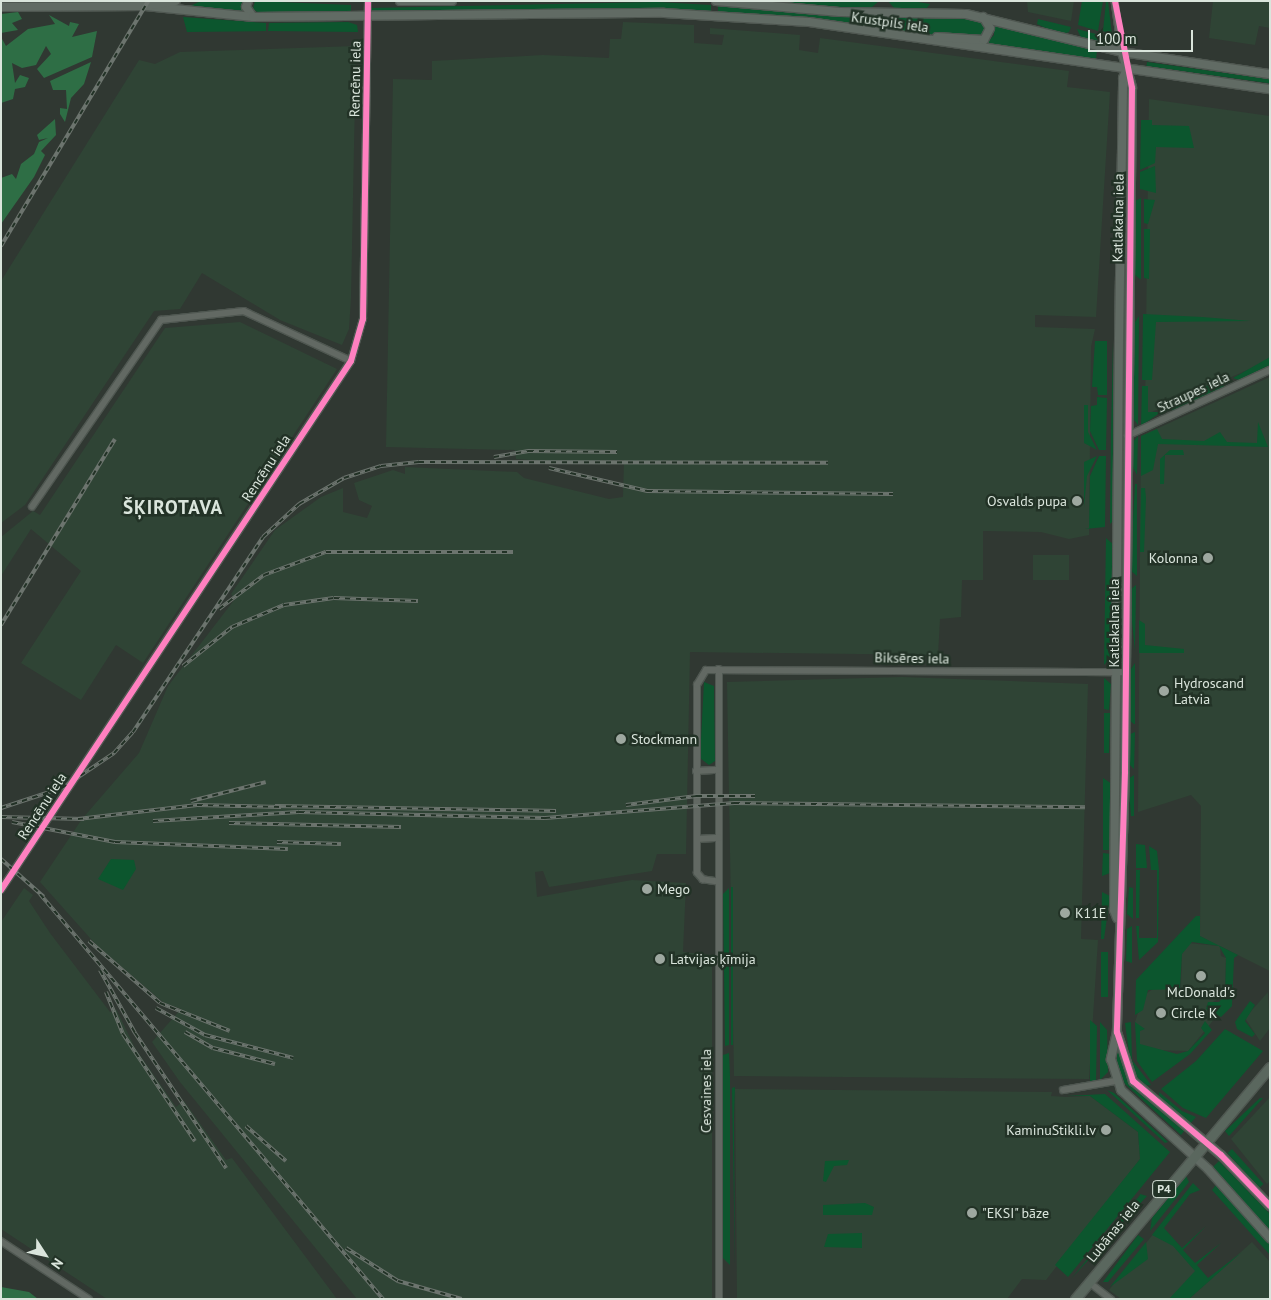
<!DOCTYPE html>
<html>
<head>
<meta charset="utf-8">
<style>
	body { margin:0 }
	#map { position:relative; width:1271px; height:1300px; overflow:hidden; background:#303832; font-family:"PT Sans",sans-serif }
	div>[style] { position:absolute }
	.built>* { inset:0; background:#2f4435; transform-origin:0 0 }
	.green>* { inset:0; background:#0c562e; transform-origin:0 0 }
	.forest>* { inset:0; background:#2e6e45 }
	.roads { filter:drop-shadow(1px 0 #4f5751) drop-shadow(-1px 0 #4f5751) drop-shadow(0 1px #4f5751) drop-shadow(0 -1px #4f5751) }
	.street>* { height:5.5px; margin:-2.75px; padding:0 2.75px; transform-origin:2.75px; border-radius:2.75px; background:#626963 }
	.secondary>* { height:8px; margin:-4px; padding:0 4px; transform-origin:4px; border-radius:4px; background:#616b64 }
	.primary>* { height:9px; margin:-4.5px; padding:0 4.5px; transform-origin:4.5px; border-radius:4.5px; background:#5a675e }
	.rail>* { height:4px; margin-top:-2px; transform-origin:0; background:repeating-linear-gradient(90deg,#223226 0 5.5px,#6c746e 0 11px); box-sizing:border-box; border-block:1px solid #6c746e }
	.cycleway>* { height:6px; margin:-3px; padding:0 3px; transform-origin:3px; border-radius:3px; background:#ff80c0 }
	.dots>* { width:14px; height:14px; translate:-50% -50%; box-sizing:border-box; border:2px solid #223226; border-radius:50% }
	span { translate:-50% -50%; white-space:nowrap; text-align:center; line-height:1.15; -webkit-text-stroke:5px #223226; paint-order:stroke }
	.shield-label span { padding:1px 4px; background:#223226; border:1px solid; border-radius:4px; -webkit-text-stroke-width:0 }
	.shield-label { font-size:12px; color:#dae5dc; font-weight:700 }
	.street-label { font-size:14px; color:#dae5dc }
	.poi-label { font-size:14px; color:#dae5dc }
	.right { translate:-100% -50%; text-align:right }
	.left { translate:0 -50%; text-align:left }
	.district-label { font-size:19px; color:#dae5dc; font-weight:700; letter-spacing:1px }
	.frame { position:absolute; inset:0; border:2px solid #dae5dc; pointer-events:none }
	.north { position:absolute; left:20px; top:1230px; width:50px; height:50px; -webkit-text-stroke:4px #223226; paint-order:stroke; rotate:125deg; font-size:14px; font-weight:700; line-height:20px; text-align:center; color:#dae5dc }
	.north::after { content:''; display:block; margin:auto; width:18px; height:22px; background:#dae5dc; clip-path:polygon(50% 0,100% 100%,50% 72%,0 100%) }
	.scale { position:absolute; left:1088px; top:30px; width:105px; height:22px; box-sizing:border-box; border:2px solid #dae5dc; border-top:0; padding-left:6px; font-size:15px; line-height:18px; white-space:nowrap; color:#dae5dc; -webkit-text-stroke:4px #223226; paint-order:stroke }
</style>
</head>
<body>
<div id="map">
	<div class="built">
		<i style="clip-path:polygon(1027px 1px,1074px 1px,1071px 21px,1028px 12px)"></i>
		<i style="clip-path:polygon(1213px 1px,1270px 1px,1270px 28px,1259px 26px,1255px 45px,1209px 38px)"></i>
		<i style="clip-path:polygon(623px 22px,694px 25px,694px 43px,722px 45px,724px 35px,710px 34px,710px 28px,800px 35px,799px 50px,818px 53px,820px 38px,1069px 71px,1067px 87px,1110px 92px,1096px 317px,1035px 315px,1035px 327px,1095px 329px,1091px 347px,1089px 535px,1069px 539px,1041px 532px,983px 531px,983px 580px,962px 580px,961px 617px,940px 619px,938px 655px,690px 652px,686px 854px,657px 854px,652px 871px,549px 887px,543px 871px,535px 872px,537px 897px,632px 880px,686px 883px,683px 952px,712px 955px,712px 1299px,357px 1299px,180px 1082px,152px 1042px,181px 1009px,164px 1003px,98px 947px,40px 882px,82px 819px,139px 753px,168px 686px,235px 599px,231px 594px,275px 530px,321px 497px,343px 488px,343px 512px,367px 518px,372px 506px,359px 500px,354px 483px,393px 470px,405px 474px,405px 467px,517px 472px,524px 478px,609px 499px,623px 497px,624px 460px,560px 462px,516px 459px,515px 450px,386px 447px,393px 79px,432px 80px,432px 61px,543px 55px,609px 58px,610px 39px,621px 39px)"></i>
		<i style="clip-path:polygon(356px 46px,351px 298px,349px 329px,342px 345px,280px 320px,202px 273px,180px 309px,154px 311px,25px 505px,1px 523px,1px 281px,139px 60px,155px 64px,180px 52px)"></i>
		<i style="clip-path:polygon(1149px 99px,1270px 116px,1270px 360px,1145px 415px)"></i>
		<i style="clip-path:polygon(240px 322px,337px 369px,143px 663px,116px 645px,81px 700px,21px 663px,81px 571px,31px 529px,1px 576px,1px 537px,33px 511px,40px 515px,165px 328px)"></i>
		<i style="clip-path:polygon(1270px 377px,1270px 971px,1220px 946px,1221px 956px,1226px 958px,1225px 995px,1206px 1006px,1216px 1017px,1188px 1051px,1151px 1050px,1139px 1045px,1135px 1022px,1144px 995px,1153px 989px,1181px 987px,1182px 954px,1188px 943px,1218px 946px,1200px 936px,1201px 806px,1191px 795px,1138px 812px,1141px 436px)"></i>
		<i style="left:1033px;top:555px;width:36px;height:25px"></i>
		<i style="clip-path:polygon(902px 677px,1088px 684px,1081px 939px,1098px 940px,1089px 1079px,734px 1076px,727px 682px)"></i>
		<i style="clip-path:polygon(24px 888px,33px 895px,29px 901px,50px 933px,110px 1012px,116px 1009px,135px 1048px,176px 1107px,184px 1101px,226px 1160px,232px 1158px,337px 1299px,107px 1299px,1px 1229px,1px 922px)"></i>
		<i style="clip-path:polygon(1268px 992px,1270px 1028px,1260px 1041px,1245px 1018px)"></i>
		<i style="clip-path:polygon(735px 1089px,1052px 1092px,1051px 1096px,1066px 1097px,1090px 1096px,1138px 1132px,1140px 1159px,1046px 1280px,1022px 1279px,1007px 1299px,737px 1299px)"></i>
		<i style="clip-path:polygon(1270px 1097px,1270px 1181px,1267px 1184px,1231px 1139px)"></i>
		<i style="clip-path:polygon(1154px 1233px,1175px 1244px,1198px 1270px,1178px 1299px,1121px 1299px,1109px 1290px)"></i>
		<i style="clip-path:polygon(1252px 1242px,1270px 1262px,1270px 1299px,1189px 1299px)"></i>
	</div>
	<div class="green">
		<i style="clip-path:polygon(201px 1px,244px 1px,244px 13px,190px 6px)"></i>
		<i style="clip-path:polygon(255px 1px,351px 5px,351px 12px,259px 13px,253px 9px)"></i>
		<i style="clip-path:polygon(765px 1px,879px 1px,871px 8px,855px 9px)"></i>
		<i style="clip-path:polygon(888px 1px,912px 1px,930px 4px,926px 9px,895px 9px)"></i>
		<i style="clip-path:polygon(1082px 1px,1103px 1px,1098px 31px,1078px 25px)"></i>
		<i style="clip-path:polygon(1106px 1px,1108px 1px,1112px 35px,1103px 31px)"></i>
		<i style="clip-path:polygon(657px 2px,711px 5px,711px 11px,372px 12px,369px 8px)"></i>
		<i style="clip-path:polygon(718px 6px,852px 16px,964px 18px,980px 20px,986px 29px,981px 38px,910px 33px,784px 16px,718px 12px)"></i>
		<i style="clip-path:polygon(183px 17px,266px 23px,266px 31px,187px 32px)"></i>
		<i style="clip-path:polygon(1038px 19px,1071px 27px,1069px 32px,1060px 35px,1037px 24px)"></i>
		<i style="clip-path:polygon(348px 22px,357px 25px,358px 32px,268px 31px,269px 23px)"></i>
		<i style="clip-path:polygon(994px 24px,1097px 50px,1096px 60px,986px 44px,994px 35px)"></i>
		<i style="clip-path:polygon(1077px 29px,1096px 34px,1098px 42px,1081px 38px)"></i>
		<i style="left:1147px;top:62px;width:124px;height:4px;rotate:8deg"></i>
		<i style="clip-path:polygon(1141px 120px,1152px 120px,1152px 125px,1189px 126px,1194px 148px,1156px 147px,1155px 163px,1140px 170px)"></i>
		<i style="clip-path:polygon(1155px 166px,1156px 193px,1140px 189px,1140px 172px)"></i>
		<i style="clip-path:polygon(1141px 198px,1141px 279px,1140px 279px,1135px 275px,1135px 201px)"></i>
		<i style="clip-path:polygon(1144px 199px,1155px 200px,1148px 224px,1144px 223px)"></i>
		<i style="clip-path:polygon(1144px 229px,1150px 229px,1149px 279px,1144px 278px)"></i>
		<i style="clip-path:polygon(1126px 235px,1126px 365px,1124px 365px,1125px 237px)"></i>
		<i style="clip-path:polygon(1143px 314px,1202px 317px,1251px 321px,1156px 322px,1152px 380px,1142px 380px)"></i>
		<i style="clip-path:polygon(1139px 316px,1138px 425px,1132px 417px,1133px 325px)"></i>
		<i style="clip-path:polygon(1095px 341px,1107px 341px,1107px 395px,1098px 395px,1097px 387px,1092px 387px)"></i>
		<i style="clip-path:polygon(1113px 342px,1115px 519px,1110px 524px,1111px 430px)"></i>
		<i style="clip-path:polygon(1270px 357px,1270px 365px,1239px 380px,1233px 378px)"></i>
		<i style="clip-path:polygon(1224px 378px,1224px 387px,1173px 411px,1170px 408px,1173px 402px)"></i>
		<i style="left:1123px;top:382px;width:2px;height:142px"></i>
		<i style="clip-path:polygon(1142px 386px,1148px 386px,1148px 412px,1161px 412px,1141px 426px)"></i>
		<i style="clip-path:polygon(1097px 397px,1107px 398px,1106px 450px,1099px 450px,1090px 431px,1091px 406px,1097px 405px)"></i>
		<i style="clip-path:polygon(1084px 405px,1088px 405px,1088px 432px,1097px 450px,1084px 443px)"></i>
		<i style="clip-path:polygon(1258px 422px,1268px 447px,1158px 444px,1153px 470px,1141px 476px,1141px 436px,1157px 429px,1162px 439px,1204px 441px,1220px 432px,1227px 442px,1257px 443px)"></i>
		<i style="clip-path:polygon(1138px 436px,1137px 475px,1131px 464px,1132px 443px)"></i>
		<i style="clip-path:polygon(1170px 450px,1183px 450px,1184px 455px,1165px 455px,1164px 484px,1160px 484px,1160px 459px)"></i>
		<i style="clip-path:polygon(1097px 456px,1087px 476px,1084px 507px,1084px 462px)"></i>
		<i style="clip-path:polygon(1099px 456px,1106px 456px,1105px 527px,1085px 529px,1089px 528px,1090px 476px)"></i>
		<i style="clip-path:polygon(1135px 484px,1137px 484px,1137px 576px,1130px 570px)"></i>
		<i style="clip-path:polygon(1141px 488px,1145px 488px,1146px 498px,1144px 552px,1140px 552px)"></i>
		<i style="clip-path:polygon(1106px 538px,1114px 545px,1113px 655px,1104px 665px)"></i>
		<i style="clip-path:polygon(1123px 538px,1122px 650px,1121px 539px)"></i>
		<i style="clip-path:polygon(1136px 585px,1135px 651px,1130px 602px,1130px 590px)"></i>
		<i style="clip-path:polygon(1139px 620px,1145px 624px,1145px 645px,1184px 649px,1184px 653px,1139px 653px)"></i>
		<i style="clip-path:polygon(1135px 663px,1135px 724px,1134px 724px,1129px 720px,1129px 672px)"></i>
		<i style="clip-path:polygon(1104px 678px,1111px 684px,1109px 710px,1104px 709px)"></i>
		<i style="clip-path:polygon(704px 682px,714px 686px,715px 761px,709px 765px,700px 758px)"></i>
		<i style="clip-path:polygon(1104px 713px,1110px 713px,1109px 753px,1104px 753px)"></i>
		<i style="clip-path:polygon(1135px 732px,1134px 769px,1128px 763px,1128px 735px)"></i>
		<i style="clip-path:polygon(1134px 775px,1134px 816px,1131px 816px,1128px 779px)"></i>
		<i style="clip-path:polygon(1103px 778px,1112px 784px,1109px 850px,1103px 850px)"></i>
		<i style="clip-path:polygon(1136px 844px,1145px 845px,1147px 868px,1136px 868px)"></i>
		<i style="clip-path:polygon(1149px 846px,1157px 851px,1159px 870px,1158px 942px,1139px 960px,1136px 926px,1139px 926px,1139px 938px,1157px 938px,1157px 870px,1151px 870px)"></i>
		<i style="clip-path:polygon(1103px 853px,1111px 854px,1110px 873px,1102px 876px)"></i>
		<i style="clip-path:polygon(111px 859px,134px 860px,136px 869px,123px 890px,98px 879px)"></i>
		<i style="clip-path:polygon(1136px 870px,1140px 870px,1139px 918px,1136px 918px)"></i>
		<i style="left:733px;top:887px;width:158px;height:2px;rotate:90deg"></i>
		<i style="clip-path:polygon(1129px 887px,1133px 888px,1133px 919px,1127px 914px)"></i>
		<i style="clip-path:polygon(729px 888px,729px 1045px,725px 1046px,723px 894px)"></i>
		<i style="clip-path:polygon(1102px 892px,1110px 896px,1104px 939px,1101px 939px)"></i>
		<i style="clip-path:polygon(1196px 916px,1200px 916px,1200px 936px,1238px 955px,1234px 958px,1232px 1006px,1221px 1017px,1206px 1009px,1208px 1002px,1219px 1002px,1225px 995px,1226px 958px,1219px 946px,1192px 942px,1182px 954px,1180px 989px,1148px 990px,1143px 1010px,1135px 1015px,1136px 980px)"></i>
		<i style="clip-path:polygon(1132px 926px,1132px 963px,1126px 961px,1127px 929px)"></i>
		<i style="left:1101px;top:952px;width:7px;height:45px"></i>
		<i style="clip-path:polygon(1250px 1001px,1255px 1005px,1245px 1021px,1255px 1034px,1252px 1037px,1237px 1029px,1235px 1022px)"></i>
		<i style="clip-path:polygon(1090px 1020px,1097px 1026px,1096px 1082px,1090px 1081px)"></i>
		<i style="clip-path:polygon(1205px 1021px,1212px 1030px,1190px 1054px,1152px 1082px,1137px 1061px,1135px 1022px,1145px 1029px,1140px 1031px,1140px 1044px,1177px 1054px,1188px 1051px,1205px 1033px,1201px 1028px)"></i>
		<i style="clip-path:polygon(1100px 1022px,1107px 1030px,1108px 1072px,1100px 1080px)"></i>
		<i style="clip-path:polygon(1131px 1022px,1132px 1060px,1151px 1085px,1143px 1086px,1131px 1068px,1125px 1023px)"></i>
		<i style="clip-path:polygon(1225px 1029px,1263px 1051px,1206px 1118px,1183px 1108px,1161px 1089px,1196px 1061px)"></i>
		<i style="clip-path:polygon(1117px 1042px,1129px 1083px,1185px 1130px,1181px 1135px,1125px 1084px,1117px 1067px)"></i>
		<i style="clip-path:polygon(729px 1053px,730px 1076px,730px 1265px,723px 1258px,723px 1055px)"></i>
		<i style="clip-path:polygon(735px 1087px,734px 1119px,735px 1267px,732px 1088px)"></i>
		<i style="clip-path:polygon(1107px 1090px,1114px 1093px,1168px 1142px,1165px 1143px)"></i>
		<i style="clip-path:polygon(1159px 1092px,1182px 1111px,1196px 1117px,1190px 1124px,1159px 1099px)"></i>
		<i style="clip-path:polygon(1105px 1094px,1170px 1152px,1068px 1277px,1055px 1265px,1140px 1159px,1138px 1132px,1090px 1096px,1066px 1096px)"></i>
		<i style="clip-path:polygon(1260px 1098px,1263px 1098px,1229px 1136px,1225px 1131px)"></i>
		<i style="left:1232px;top:1149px;width:47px;height:6px;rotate:48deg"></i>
		<i style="clip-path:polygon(849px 1160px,847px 1165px,834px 1166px,826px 1182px,823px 1181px,825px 1161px)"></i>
		<i style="clip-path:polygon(1219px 1161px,1270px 1214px,1270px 1231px,1213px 1167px)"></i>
		<i style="clip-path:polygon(1186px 1176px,1189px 1182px,1150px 1231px,1152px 1218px)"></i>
		<i style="clip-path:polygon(1193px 1183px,1200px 1190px,1190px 1194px,1164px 1228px,1182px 1248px,1206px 1226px,1183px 1250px,1195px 1263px,1221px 1243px,1197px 1265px,1208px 1278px,1242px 1252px,1189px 1299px,1169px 1299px,1195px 1271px,1173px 1246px,1152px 1235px)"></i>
		<i style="clip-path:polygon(1216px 1185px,1269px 1243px,1270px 1255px,1212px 1190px)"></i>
		<i style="clip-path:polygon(1140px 1194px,1147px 1196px,1071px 1279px,1140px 1195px)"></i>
		<i style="clip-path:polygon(865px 1203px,874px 1207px,872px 1215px,823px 1215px,823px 1205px)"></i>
		<i style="clip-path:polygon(862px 1233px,862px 1248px,824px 1247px,828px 1234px)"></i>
		<i style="clip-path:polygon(1138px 1235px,1144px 1239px,1108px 1282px,1103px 1282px)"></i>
		<i style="clip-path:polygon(1146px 1242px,1148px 1259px,1110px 1287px)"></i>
	</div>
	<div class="forest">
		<i style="clip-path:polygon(18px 12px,22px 19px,12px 23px,18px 30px,1px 33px,1px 14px)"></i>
		<i style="clip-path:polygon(49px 15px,69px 26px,70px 22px,79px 24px,72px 37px,97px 31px,92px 57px,44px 78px,37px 69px,51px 54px,46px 46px,36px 65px,22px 68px,12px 63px,15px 83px,20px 75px,29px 78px,25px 87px,15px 89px,13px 99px,1px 103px,1px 37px,6px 46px,28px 29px,55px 24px)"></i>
		<i style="clip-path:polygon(91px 62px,84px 84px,71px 98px,65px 122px,60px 114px,60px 108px,67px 109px,66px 90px,53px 90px,50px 81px)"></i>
		<i style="clip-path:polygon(55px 119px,56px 135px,41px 151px,45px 155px,34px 177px,1px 224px,1px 178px,12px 174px,16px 179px,21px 164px,34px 154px,39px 142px,48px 138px,39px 140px,37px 135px)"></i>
		<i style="clip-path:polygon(1px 1287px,29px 1292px,38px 1299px,1px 1299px)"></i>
	</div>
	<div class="roads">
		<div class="street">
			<i style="left:1115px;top:1px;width:51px;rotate:82.2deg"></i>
			<i style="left:1127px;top:436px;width:157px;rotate:-24.8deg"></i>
			<i style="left:32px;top:507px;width:227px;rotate:-55.4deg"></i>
			<i style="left:161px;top:320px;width:83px;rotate:-6.2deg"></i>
			<i style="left:244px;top:311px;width:118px;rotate:25deg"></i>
			<i style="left:719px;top:669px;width:630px;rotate:90deg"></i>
			<i style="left:696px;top:771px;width:22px;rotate:-3deg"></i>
			<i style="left:697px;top:839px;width:22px;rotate:-3deg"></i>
			<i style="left:718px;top:882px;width:15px;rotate:-172deg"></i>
			<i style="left:703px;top:880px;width:9px;rotate:-131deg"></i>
			<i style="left:697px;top:873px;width:188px;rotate:-90deg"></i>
			<i style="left:697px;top:685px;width:17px;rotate:-59deg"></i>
			<i style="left:706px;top:670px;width:420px;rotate:0.3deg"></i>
			<i style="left:1px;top:890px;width:634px;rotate:-56.51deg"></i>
			<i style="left:351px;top:361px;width:44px;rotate:-74.1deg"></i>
			<i style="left:363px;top:319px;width:318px;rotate:-89.1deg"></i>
			<i style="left:1063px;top:1090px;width:53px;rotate:-9.8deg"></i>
			<i style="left:1px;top:1241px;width:105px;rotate:33.4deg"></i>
			<i style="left:1089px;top:1282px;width:28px;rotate:38deg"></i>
		</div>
		<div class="secondary">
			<i style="left:248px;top:1px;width:6px;rotate:108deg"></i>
			<i style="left:246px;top:7px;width:12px;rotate:55deg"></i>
			<i style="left:400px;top:1px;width:52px"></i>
			<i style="left:716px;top:1px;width:124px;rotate:5.1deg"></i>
			<i style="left:840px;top:12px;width:126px;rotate:0.9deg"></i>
			<i style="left:966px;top:14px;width:161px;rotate:13.7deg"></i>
			<i style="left:1122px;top:52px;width:150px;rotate:8.5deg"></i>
			<i style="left:145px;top:6px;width:109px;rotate:5.8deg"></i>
			<i style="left:253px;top:17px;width:411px;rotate:-0.6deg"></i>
			<i style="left:664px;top:13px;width:145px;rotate:3.6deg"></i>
			<i style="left:809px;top:22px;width:466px;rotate:8.3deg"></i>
			<i style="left:1px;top:7px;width:144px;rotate:-0.4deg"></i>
			<i style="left:145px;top:6px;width:31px;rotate:-9deg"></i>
			<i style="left:937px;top:37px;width:47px;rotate:3.7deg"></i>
			<i style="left:984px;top:40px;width:13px;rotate:-63deg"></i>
			<i style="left:990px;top:28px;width:13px;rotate:-122deg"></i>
			<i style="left:1122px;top:52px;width:37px;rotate:74deg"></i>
			<i style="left:1132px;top:88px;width:684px;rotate:90.59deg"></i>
			<i style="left:1125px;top:772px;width:260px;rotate:91.8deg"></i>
			<i style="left:1117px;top:1032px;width:52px;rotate:71.9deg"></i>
			<i style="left:1133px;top:1081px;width:115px;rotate:40.1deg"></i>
			<i style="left:1221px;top:1155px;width:71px;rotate:46.1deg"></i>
			<i style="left:1117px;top:918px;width:9px;rotate:-111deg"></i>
			<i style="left:1114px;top:910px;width:571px;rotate:-89.5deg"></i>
			<i style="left:1119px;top:339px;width:261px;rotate:-89.1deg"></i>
			<i style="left:1123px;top:78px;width:10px;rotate:-66deg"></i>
			<i style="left:1117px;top:1032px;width:28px;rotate:103deg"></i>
			<i style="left:1111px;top:1059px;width:33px;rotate:72deg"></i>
			<i style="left:1121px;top:1090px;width:118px;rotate:42.2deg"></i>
			<i style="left:1208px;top:1169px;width:93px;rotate:48.1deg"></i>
		</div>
		<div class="primary">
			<i style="left:1075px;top:1299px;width:303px;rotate:-50deg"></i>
		</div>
	</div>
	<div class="rail">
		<i style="left:1px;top:246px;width:286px;rotate:-59deg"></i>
		<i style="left:494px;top:457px;width:35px;rotate:-10deg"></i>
		<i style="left:528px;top:451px;width:89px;rotate:0.6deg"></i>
		<i style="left:549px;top:468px;width:101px;rotate:13.2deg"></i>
		<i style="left:647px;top:491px;width:246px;rotate:0.7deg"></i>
		<i style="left:219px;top:609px;width:56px;rotate:-37.1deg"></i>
		<i style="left:264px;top:575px;width:66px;rotate:-20.4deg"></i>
		<i style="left:326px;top:552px;width:187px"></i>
		<i style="left:1px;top:625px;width:218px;rotate:-58.5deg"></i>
		<i style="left:183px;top:666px;width:63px;rotate:-38.5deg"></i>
		<i style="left:232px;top:627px;width:56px;rotate:-22.9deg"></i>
		<i style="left:284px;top:605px;width:50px;rotate:-8deg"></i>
		<i style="left:334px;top:598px;width:84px;rotate:2deg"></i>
		<i style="left:191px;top:801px;width:77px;rotate:-14.2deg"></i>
		<i style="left:626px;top:805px;width:71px;rotate:-7.3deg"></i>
		<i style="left:696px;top:796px;width:59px"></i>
		<i style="left:275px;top:806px;width:281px;rotate:1deg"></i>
		<i style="left:1px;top:808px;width:64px;rotate:-18.2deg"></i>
		<i style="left:62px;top:788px;width:63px;rotate:-33.9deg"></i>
		<i style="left:114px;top:753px;width:28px;rotate:-48deg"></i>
		<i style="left:133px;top:732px;width:234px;rotate:-56.3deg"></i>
		<i style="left:263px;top:537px;width:49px;rotate:-42.5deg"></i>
		<i style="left:299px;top:504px;width:52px;rotate:-30deg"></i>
		<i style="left:344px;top:478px;width:39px;rotate:-18deg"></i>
		<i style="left:381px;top:466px;width:38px;rotate:-6deg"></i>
		<i style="left:419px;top:462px;width:409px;rotate:0.1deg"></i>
		<i style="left:1px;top:817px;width:83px;rotate:1.4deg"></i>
		<i style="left:78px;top:819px;width:120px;rotate:-6.7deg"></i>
		<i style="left:197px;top:805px;width:84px;rotate:1.4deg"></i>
		<i style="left:153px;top:821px;width:146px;rotate:-3.5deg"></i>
		<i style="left:299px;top:812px;width:246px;rotate:1.4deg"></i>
		<i style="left:545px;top:818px;width:190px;rotate:-4.5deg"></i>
		<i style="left:734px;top:803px;width:351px;rotate:0.7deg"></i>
		<i style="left:12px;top:822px;width:105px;rotate:11deg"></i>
		<i style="left:115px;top:842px;width:173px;rotate:2.3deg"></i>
		<i style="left:229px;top:823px;width:172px;rotate:1.3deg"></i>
		<i style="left:277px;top:842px;width:64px;rotate:1.8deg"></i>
		<i style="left:1px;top:859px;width:57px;rotate:41.5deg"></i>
		<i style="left:40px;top:894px;width:531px;rotate:49.74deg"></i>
		<i style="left:89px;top:941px;width:94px;rotate:41.1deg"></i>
		<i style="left:160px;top:1003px;width:75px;rotate:21.8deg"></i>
		<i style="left:100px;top:970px;width:72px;rotate:60.9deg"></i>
		<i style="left:135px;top:1033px;width:163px;rotate:56deg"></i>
		<i style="left:106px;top:992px;width:45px;rotate:68deg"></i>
		<i style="left:123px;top:1034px;width:129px;rotate:56.1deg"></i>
		<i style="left:156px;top:1008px;width:56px;rotate:28.9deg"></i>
		<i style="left:205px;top:1035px;width:91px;rotate:14.6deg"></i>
		<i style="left:185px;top:1032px;width:32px;rotate:30deg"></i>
		<i style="left:213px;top:1048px;width:64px;rotate:14.5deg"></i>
		<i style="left:246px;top:1126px;width:53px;rotate:41.2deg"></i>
		<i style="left:346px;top:1248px;width:62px;rotate:32.4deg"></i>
		<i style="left:398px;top:1281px;width:66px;rotate:15.7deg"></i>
	</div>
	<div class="cycleway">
		<i style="left:1115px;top:1px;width:89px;rotate:78.9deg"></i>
		<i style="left:1132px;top:88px;width:684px;rotate:90.59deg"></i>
		<i style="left:1125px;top:772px;width:260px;rotate:91.8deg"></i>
		<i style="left:1117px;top:1032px;width:52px;rotate:71.9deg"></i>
		<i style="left:1133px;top:1081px;width:115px;rotate:40.1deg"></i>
		<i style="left:1221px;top:1155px;width:71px;rotate:46.1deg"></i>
		<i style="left:1px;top:890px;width:634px;rotate:-56.51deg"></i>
		<i style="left:351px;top:361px;width:44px;rotate:-74.1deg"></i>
		<i style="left:363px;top:319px;width:318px;rotate:-89.1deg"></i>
	</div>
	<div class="dots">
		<i style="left:1077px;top:501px;background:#9ea8a0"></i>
		<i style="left:1208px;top:558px;background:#9ea8a0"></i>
		<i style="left:1164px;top:691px;background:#9ea8a0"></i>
		<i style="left:621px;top:739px;background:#9ea8a0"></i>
		<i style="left:647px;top:889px;background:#9ea8a0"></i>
		<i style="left:1065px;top:913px;background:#9ea8a0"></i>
		<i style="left:660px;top:959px;background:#9ea8a0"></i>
		<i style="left:1201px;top:976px;background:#9ea8a0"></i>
		<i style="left:1161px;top:1013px;background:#9ea8a0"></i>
		<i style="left:1106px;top:1130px;background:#9ea8a0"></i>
		<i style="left:972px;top:1213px;background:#9ea8a0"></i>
	</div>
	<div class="shield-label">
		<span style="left:1164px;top:1189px">P4</span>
	</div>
	<div class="street-label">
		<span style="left:890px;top:22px;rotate:8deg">Krustpils iela</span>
		<span style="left:355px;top:79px;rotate:-89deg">Rencēnu iela</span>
		<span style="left:1118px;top:218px;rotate:-89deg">Katlakalna iela</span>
		<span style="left:1193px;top:392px;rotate:-25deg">Straupes iela</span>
		<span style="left:266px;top:468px;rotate:-57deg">Rencēnu iela</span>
		<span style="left:1114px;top:623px;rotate:-90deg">Katlakalna iela</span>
		<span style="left:912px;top:658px;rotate:1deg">Biksēres iela</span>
		<span style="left:42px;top:806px;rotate:-57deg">Rencēnu iela</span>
		<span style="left:706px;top:1091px;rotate:-90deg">Cesvaines iela</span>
		<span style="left:1113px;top:1231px;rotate:-51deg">Lubānas iela</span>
	</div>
	<div class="poi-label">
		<span class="right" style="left:1067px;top:501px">Osvalds pupa</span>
		<span class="right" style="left:1198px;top:558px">Kolonna</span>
		<span class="left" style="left:1174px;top:691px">Hydroscand<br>Latvia</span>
		<span class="left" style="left:631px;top:739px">Stockmann</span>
		<span class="left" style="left:657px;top:889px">Mego</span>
		<span class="left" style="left:1075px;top:913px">K11E</span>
		<span class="left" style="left:670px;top:959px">Latvijas ķīmija</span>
		<span style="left:1201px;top:992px">McDonald's</span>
		<span class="left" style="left:1171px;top:1013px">Circle K</span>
		<span class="right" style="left:1096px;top:1130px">KaminuStikli.lv</span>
		<span class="left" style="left:982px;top:1213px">"EKSI" bāze</span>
	</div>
	<div class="district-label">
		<span style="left:173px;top:508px">ŠĶIROTAVA</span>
	</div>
	<div class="frame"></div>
	<div class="north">N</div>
	<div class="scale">100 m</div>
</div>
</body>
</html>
